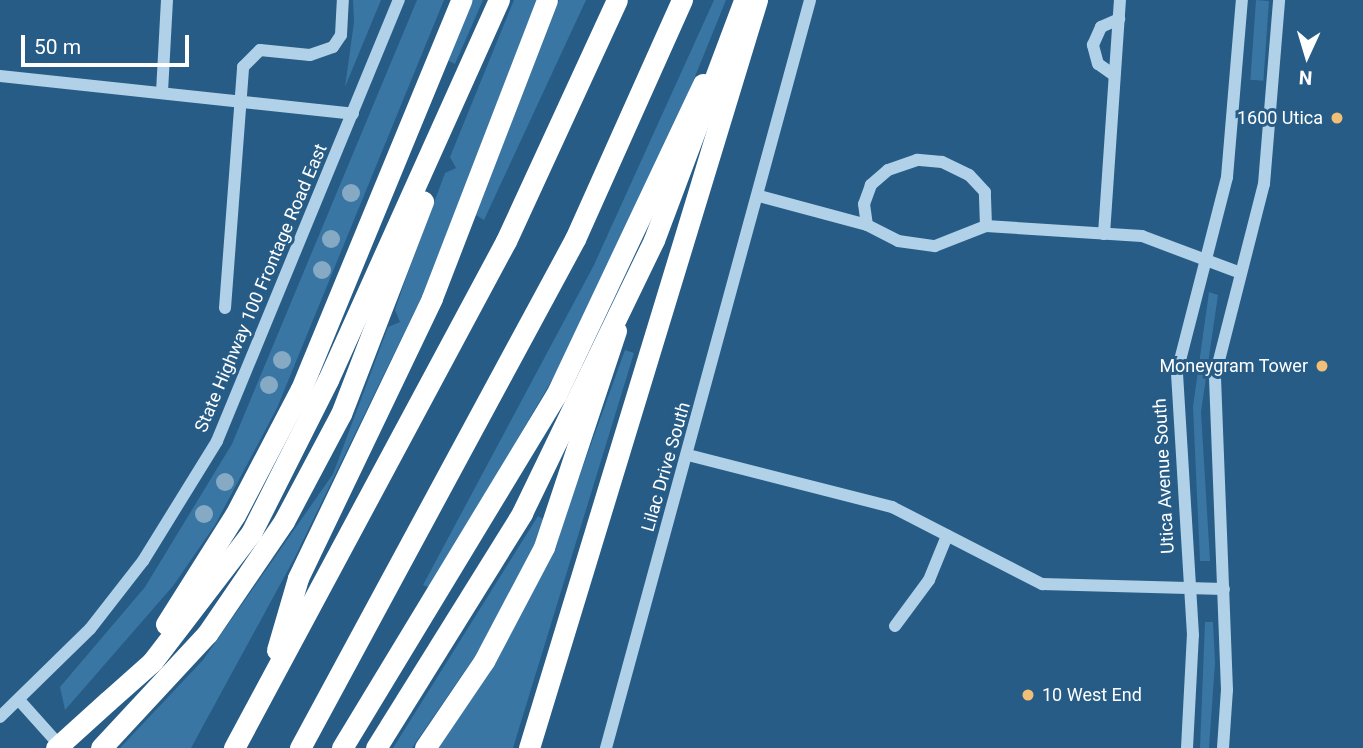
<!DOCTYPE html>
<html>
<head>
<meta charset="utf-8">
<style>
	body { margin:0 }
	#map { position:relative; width:1363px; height:748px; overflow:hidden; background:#265c86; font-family:Roboto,sans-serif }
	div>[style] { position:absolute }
	.green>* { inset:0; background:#3a76a3; transform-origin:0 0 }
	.minor>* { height:12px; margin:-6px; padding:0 6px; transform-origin:6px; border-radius:6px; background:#b1d1e8 }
	.highway>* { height:21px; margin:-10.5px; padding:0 10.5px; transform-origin:10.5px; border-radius:10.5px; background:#fff }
	.highway-bridge>* { height:21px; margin:-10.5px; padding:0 10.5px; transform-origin:10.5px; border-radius:10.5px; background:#fff }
	.trees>* { width:18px; height:18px; margin:-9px; border-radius:50%; background:#86a9c4 }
	.dots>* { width:19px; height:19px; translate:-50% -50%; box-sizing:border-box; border:4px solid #265c86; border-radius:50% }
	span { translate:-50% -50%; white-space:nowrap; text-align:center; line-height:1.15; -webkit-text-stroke:6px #265c86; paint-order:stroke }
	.poi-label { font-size:18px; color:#fff }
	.right { translate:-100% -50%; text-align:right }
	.left { translate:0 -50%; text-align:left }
	.street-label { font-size:18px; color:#fff }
	.north { position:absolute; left:1272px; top:21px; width:70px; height:70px; -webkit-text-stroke:5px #265c86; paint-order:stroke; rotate:184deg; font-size:19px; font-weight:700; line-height:28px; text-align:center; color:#fff }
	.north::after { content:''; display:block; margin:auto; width:24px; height:32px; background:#fff; clip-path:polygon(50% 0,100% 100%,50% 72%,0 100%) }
	.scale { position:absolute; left:21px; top:35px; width:168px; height:32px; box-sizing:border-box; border:4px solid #fff; border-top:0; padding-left:9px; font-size:21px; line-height:24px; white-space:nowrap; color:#fff; -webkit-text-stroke:5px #265c86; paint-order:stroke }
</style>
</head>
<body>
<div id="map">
	<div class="green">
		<i style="clip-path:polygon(353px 0,381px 0,345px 87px,354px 22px)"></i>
		<i style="clip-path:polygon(417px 0,444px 0,277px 408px,215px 525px,173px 586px,65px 710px,60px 687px,145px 587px,232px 444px)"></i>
		<i style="clip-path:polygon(471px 0,483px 0,455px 64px,447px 60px)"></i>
		<i style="clip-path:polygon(514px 0,537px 0,428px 284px,294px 559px,191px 748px,120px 748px,203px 660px,333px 474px,388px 327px,400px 322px,395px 310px,407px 275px,445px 173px,456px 168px,450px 157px)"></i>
		<i style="clip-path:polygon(559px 0,586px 0,484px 220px,476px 215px)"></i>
		<i style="clip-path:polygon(714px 0,726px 0,677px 121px,563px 361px,431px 588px,423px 585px,594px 265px)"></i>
		<i style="left:1256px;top:0;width:13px;height:80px;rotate:4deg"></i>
		<i style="clip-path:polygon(1209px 292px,1218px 295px,1201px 412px,1210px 561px,1200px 561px,1193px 407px)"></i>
		<i style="clip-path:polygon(625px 350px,634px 353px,513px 748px,437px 748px,498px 657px,548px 563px)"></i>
		<i style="clip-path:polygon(538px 516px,546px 521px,484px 643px,412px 748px,393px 748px)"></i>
		<i style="clip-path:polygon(1205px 622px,1213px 622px,1215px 663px,1209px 748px,1200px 748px)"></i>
	</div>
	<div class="minor">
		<i style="left:1114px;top:75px;width:19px;rotate:-145deg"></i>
		<i style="left:1098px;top:64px;width:20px;rotate:-105deg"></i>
		<i style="left:1093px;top:45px;width:20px;rotate:-66deg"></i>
		<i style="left:1101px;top:27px;width:20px;rotate:-24deg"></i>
		<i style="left:0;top:76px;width:355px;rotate:6.1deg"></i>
		<i style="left:162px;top:92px;width:92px;rotate:-86.9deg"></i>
		<i style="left:759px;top:196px;width:112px;rotate:15deg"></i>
		<i style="left:986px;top:226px;width:34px;rotate:-92deg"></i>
		<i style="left:985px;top:192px;width:23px;rotate:-133deg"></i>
		<i style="left:969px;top:175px;width:30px;rotate:-154deg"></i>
		<i style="left:942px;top:162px;width:25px;rotate:-175deg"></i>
		<i style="left:917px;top:160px;width:31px;rotate:161deg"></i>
		<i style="left:888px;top:170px;width:23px;rotate:139deg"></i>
		<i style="left:871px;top:185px;width:20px;rotate:110deg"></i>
		<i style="left:864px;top:204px;width:21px;rotate:82deg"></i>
		<i style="left:867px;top:225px;width:35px;rotate:27deg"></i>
		<i style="left:898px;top:241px;width:37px;rotate:8deg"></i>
		<i style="left:935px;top:246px;width:55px;rotate:-21.4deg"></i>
		<i style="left:986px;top:226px;width:156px;rotate:3.7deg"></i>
		<i style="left:1142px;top:236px;width:103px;rotate:20.6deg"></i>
		<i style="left:1104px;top:234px;width:235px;rotate:-86.1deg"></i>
		<i style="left:225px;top:308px;width:242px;rotate:-85.7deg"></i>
		<i style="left:243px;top:67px;width:24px;rotate:-45deg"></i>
		<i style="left:260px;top:50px;width:50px;rotate:5.7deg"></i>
		<i style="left:310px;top:55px;width:24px;rotate:-19deg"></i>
		<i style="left:333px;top:47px;width:14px;rotate:-56deg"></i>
		<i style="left:341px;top:35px;width:35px;rotate:-87deg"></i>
		<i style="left:688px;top:455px;width:211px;rotate:14.3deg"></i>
		<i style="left:892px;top:507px;width:169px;rotate:27.2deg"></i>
		<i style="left:1042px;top:584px;width:182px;rotate:1.6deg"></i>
		<i style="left:895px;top:626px;width:57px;rotate:-53.5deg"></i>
		<i style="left:929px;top:580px;width:48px;rotate:-67.8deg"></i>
		<i style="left:19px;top:700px;width:64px;rotate:48.1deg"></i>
		<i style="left:0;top:717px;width:126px;rotate:-44.4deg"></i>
		<i style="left:90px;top:629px;width:86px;rotate:-52.1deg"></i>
		<i style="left:143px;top:561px;width:141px;rotate:-58.3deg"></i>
		<i style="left:217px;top:441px;width:477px;rotate:-67.6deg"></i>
		<i style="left:606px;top:748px;width:775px;rotate:-74.74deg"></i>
		<i style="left:1187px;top:748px;width:113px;rotate:-87deg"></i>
		<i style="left:1193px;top:635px;width:263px;rotate:-93.5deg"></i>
		<i style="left:1177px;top:372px;width:201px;rotate:-75.6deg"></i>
		<i style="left:1227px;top:177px;width:178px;rotate:-85.2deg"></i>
		<i style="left:1223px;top:748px;width:58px;rotate:-86.1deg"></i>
		<i style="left:1227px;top:690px;width:314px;rotate:-92.2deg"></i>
		<i style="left:1215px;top:376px;width:198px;rotate:-75.7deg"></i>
		<i style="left:1264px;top:184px;width:185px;rotate:-85.3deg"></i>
	</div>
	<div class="highway">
		<i style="left:166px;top:624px;width:129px;rotate:-57.7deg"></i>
		<i style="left:235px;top:515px;width:142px;rotate:-62.4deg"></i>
		<i style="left:301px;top:389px;width:421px;rotate:-67.6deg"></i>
		<i style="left:277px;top:650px;width:75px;rotate:-73.7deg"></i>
		<i style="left:298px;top:578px;width:310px;rotate:-64.4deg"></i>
		<i style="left:432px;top:298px;width:319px;rotate:-68.9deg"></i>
		<i style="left:108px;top:701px;width:59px;rotate:-41.6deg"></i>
		<i style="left:152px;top:662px;width:163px;rotate:-52.5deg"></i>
		<i style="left:251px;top:533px;width:171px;rotate:-63.3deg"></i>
		<i style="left:328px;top:380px;width:417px;rotate:-65.8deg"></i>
		<i style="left:101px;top:748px;width:156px;rotate:-47.1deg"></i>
		<i style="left:207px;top:634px;width:137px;rotate:-55.7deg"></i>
		<i style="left:284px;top:521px;width:121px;rotate:-62deg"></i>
		<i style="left:341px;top:414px;width:228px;rotate:-68.9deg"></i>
		<i style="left:234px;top:748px;width:575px;rotate:-61.79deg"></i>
		<i style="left:506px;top:241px;width:265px;rotate:-65.3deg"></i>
		<i style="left:300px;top:748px;width:579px;rotate:-61.62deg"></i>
		<i style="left:575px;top:239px;width:262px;rotate:-65.9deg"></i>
		<i style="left:342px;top:748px;width:413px;rotate:-58.8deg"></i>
		<i style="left:556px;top:395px;width:344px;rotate:-64.7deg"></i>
		<i style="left:376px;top:748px;width:277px;rotate:-58.1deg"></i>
		<i style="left:425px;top:748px;width:105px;rotate:-55.9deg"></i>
		<i style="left:484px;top:661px;width:129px;rotate:-62.2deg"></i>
		<i style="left:544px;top:547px;width:228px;rotate:-71.6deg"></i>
		<i style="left:529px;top:748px;width:782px;rotate:-73.05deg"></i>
	</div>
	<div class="highway-bridge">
		<i style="left:522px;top:513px;width:303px;rotate:-64.2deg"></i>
		<i style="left:654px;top:240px;width:256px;rotate:-69.4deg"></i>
		<i style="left:56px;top:748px;width:70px;rotate:-42.1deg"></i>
	</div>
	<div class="trees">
		<i style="left:351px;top:193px"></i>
		<i style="left:331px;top:239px"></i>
		<i style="left:322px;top:270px"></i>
		<i style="left:282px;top:360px"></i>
		<i style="left:269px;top:385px"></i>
		<i style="left:225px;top:482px"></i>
		<i style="left:204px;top:514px"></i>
	</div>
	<div class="dots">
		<i style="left:1337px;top:118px;background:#f1bf76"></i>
		<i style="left:1322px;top:366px;background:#f1bf76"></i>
		<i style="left:1028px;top:695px;background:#f1bf76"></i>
	</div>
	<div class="poi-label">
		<span class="right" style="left:1323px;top:118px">1600 Utica</span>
		<span class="right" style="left:1308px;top:366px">Moneygram Tower</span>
		<span class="left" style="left:1042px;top:695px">10 West End</span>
	</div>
	<div class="street-label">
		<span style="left:261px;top:288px;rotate:-67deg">State Highway 100 Frontage Road East</span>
		<span style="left:666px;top:467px;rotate:-74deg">Lilac Drive South</span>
		<span style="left:1164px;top:476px;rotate:-93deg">Utica Avenue South</span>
	</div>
	<div class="north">N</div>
	<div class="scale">50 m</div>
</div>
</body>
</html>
